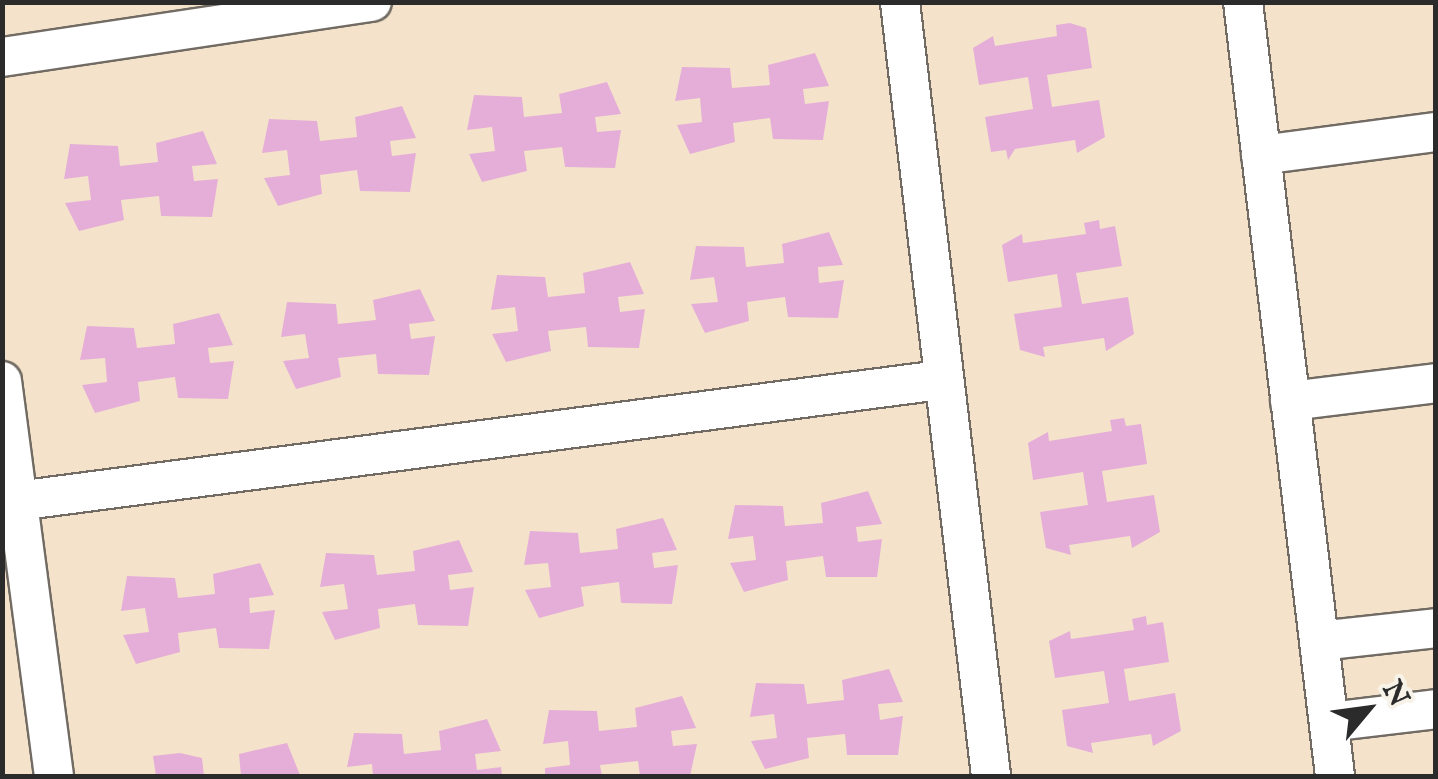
<!DOCTYPE html>
<html>
<head>
<meta charset="utf-8">
<style>
	body { margin:0 }
	#map { position:relative; width:1438px; height:779px; overflow:hidden; background:#f4e3ca; font-family:"IM FELL English",serif }
	div>[style] { position:absolute }
	.building>* { inset:0; background:#e5aed8 }
	.roads { filter:drop-shadow(2px 0 #716b63) drop-shadow(-2px 0 #716b63) drop-shadow(0 2px #716b63) drop-shadow(0 -2px #716b63) }
	.minor>* { height:38px; margin:-19px; padding:0 19px; transform-origin:19px; border-radius:19px; background:#fff }
	span { translate:-50% -50%; white-space:nowrap; text-align:center; line-height:1.15; -webkit-text-stroke:8px #f7f3e8; paint-order:stroke }
	.frame { position:absolute; inset:0; border:5px solid #2b2b2b; pointer-events:none }
	.north { position:absolute; left:1318px; top:659px; width:100px; height:100px; -webkit-text-stroke:8px #f7f3e8; paint-order:stroke; rotate:61deg; font-size:28px; font-weight:700; line-height:40px; text-align:center; color:#2b2b2b }
	.north::after { content:''; display:block; margin:auto; width:35px; height:45px; background:#2b2b2b; clip-path:polygon(50% 0,100% 100%,50% 72%,0 100%) }
</style>
</head>
<body>
<div id="map">
	<div class="building">
		<i style="clip-path:polygon(1070px 23px,1086px 28px,1092px 68px,1047px 75px,1052px 107px,1099px 100px,1105px 137px,1077px 153px,1075px 140px,1015px 149px,1008px 160px,1006px 150px,991px 152px,985px 117px,1033px 109px,1028px 77px,979px 85px,973px 48px,993px 36px,995px 46px,1057px 36px,1056px 25px)"></i>
		<i style="clip-path:polygon(815px 53px,829px 86px,803px 89px,805px 104px,829px 101px,823px 140px,773px 139px,770px 118px,733px 123px,735px 142px,690px 154px,677px 125px,702px 122px,700px 98px,675px 101px,682px 67px,730px 68px,732px 88px,770px 85px,768px 65px)"></i>
		<i style="clip-path:polygon(607px 82px,621px 114px,595px 117px,597px 132px,621px 130px,615px 168px,565px 167px,562px 147px,524px 151px,527px 171px,482px 182px,469px 154px,495px 151px,492px 127px,467px 130px,474px 95px,522px 97px,524px 117px,562px 113px,559px 94px)"></i>
		<i style="clip-path:polygon(402px 106px,416px 138px,390px 141px,392px 156px,416px 153px,410px 192px,360px 191px,357px 170px,320px 175px,322px 194px,278px 206px,264px 178px,290px 175px,287px 150px,262px 153px,269px 119px,317px 121px,320px 141px,357px 137px,355px 117px)"></i>
		<i style="clip-path:polygon(203px 131px,217px 164px,192px 166px,194px 181px,218px 179px,212px 217px,161px 216px,159px 196px,121px 200px,124px 220px,79px 231px,65px 203px,91px 200px,88px 176px,64px 179px,70px 144px,118px 146px,120px 166px,158px 162px,156px 143px)"></i>
		<i style="clip-path:polygon(1099px 220px,1100px 229px,1115px 226px,1122px 266px,1076px 273px,1082px 304px,1128px 297px,1134px 334px,1106px 351px,1104px 338px,1043px 347px,1045px 357px,1020px 350px,1014px 314px,1062px 307px,1057px 274px,1008px 282px,1002px 245px,1022px 234px,1023px 243px,1086px 234px,1084px 223px)"></i>
		<i style="clip-path:polygon(829px 232px,843px 265px,818px 267px,819px 283px,844px 280px,838px 318px,788px 317px,785px 297px,747px 302px,749px 321px,705px 333px,691px 304px,718px 302px,714px 277px,690px 280px,696px 246px,744px 247px,746px 267px,784px 263px,782px 244px)"></i>
		<i style="clip-path:polygon(630px 262px,644px 294px,618px 297px,620px 312px,645px 309px,639px 348px,588px 347px,586px 327px,548px 331px,551px 351px,506px 362px,492px 334px,518px 331px,515px 307px,491px 310px,497px 275px,545px 277px,548px 297px,585px 293px,583px 273px)"></i>
		<i style="clip-path:polygon(420px 289px,435px 321px,409px 324px,411px 339px,435px 336px,429px 375px,378px 374px,376px 354px,338px 358px,341px 377px,296px 389px,283px 361px,309px 358px,305px 334px,281px 337px,287px 302px,336px 304px,338px 324px,376px 320px,373px 300px)"></i>
		<i style="clip-path:polygon(219px 313px,233px 345px,208px 348px,210px 363px,234px 361px,228px 399px,178px 398px,175px 377px,138px 382px,140px 401px,95px 413px,82px 385px,107px 382px,105px 358px,80px 360px,87px 326px,134px 328px,137px 348px,175px 344px,173px 324px)"></i>
		<i style="clip-path:polygon(1124px 418px,1126px 426px,1141px 424px,1147px 464px,1102px 471px,1107px 502px,1154px 495px,1160px 532px,1132px 548px,1130px 536px,1069px 545px,1071px 555px,1046px 548px,1040px 512px,1088px 505px,1083px 472px,1033px 480px,1028px 443px,1048px 432px,1049px 441px,1112px 431px,1110px 420px)"></i>
		<i style="clip-path:polygon(868px 491px,882px 524px,856px 527px,858px 542px,882px 539px,877px 577px,826px 577px,823px 556px,786px 561px,788px 580px,744px 592px,730px 563px,756px 560px,753px 536px,728px 539px,735px 505px,783px 506px,785px 526px,823px 523px,821px 503px)"></i>
		<i style="clip-path:polygon(663px 518px,677px 550px,652px 553px,654px 568px,678px 565px,672px 604px,621px 603px,619px 582px,581px 587px,584px 606px,539px 618px,525px 590px,551px 587px,548px 563px,524px 565px,530px 531px,578px 533px,580px 553px,618px 549px,616px 529px)"></i>
		<i style="clip-path:polygon(459px 540px,473px 572px,448px 575px,450px 590px,474px 587px,468px 626px,418px 625px,415px 604px,378px 609px,380px 628px,335px 640px,322px 612px,348px 609px,344px 584px,320px 587px,326px 553px,374px 555px,377px 575px,415px 571px,413px 551px)"></i>
		<i style="clip-path:polygon(260px 563px,274px 595px,249px 598px,250px 613px,275px 610px,269px 649px,219px 648px,216px 628px,178px 633px,180px 652px,136px 664px,123px 635px,149px 632px,145px 608px,121px 611px,127px 576px,175px 578px,178px 598px,215px 594px,213px 574px)"></i>
		<i style="clip-path:polygon(1146px 616px,1147px 625px,1163px 622px,1169px 662px,1124px 669px,1129px 701px,1175px 693px,1181px 731px,1153px 746px,1151px 734px,1091px 743px,1093px 753px,1067px 746px,1062px 710px,1109px 703px,1104px 671px,1055px 678px,1049px 641px,1070px 631px,1071px 639px,1134px 630px,1132px 619px)"></i>
		<i style="clip-path:polygon(889px 669px,903px 702px,878px 704px,880px 720px,903px 716px,898px 755px,847px 755px,845px 734px,807px 738px,809px 758px,765px 769px,751px 741px,777px 738px,774px 714px,750px 717px,756px 683px,804px 684px,807px 704px,844px 700px,842px 680px)"></i>
		<i style="clip-path:polygon(682px 696px,696px 728px,671px 731px,673px 746px,697px 744px,690px 776px,640px 776px,638px 761px,600px 765px,602px 776px,545px 776px,545px 768px,570px 765px,568px 741px,543px 744px,549px 710px,597px 711px,599px 731px,637px 727px,635px 708px)"></i>
		<i style="clip-path:polygon(487px 719px,501px 751px,475px 754px,477px 770px,501px 767px,502px 776px,373px 776px,372px 764px,347px 767px,354px 733px,402px 734px,404px 754px,441px 750px,439px 731px)"></i>
		<i style="clip-path:polygon(287px 743px,300px 775px,241px 776px,239px 754px)"></i>
		<i style="clip-path:polygon(180px 753px,202px 758px,204px 776px,156px 776px,153px 756px)"></i>
	</div>
	<div class="roads">
		<div class="minor">
			<i style="left:900px;top:2px;width:779px;rotate:83.29deg"></i>
			<i style="left:1243px;top:2px;width:779px;rotate:83.22deg"></i>
			<i style="left:2px;top:57px;width:374px;rotate:-8.5deg"></i>
			<i style="left:1261px;top:155px;width:177px;rotate:-7.5deg"></i>
			<i style="left:2px;top:381px;width:398px;rotate:82.5deg"></i>
			<i style="left:1290px;top:401px;width:147px;rotate:-7deg"></i>
			<i style="left:2px;top:503px;width:946px;rotate:-7.47deg"></i>
			<i style="left:1319px;top:641px;width:118px;rotate:-6.3deg"></i>
			<i style="left:1329px;top:722px;width:108px;rotate:-6.9deg"></i>
		</div>
	</div>
	<div class="frame"></div>
	<div class="north">N</div>
</div>
</body>
</html>
